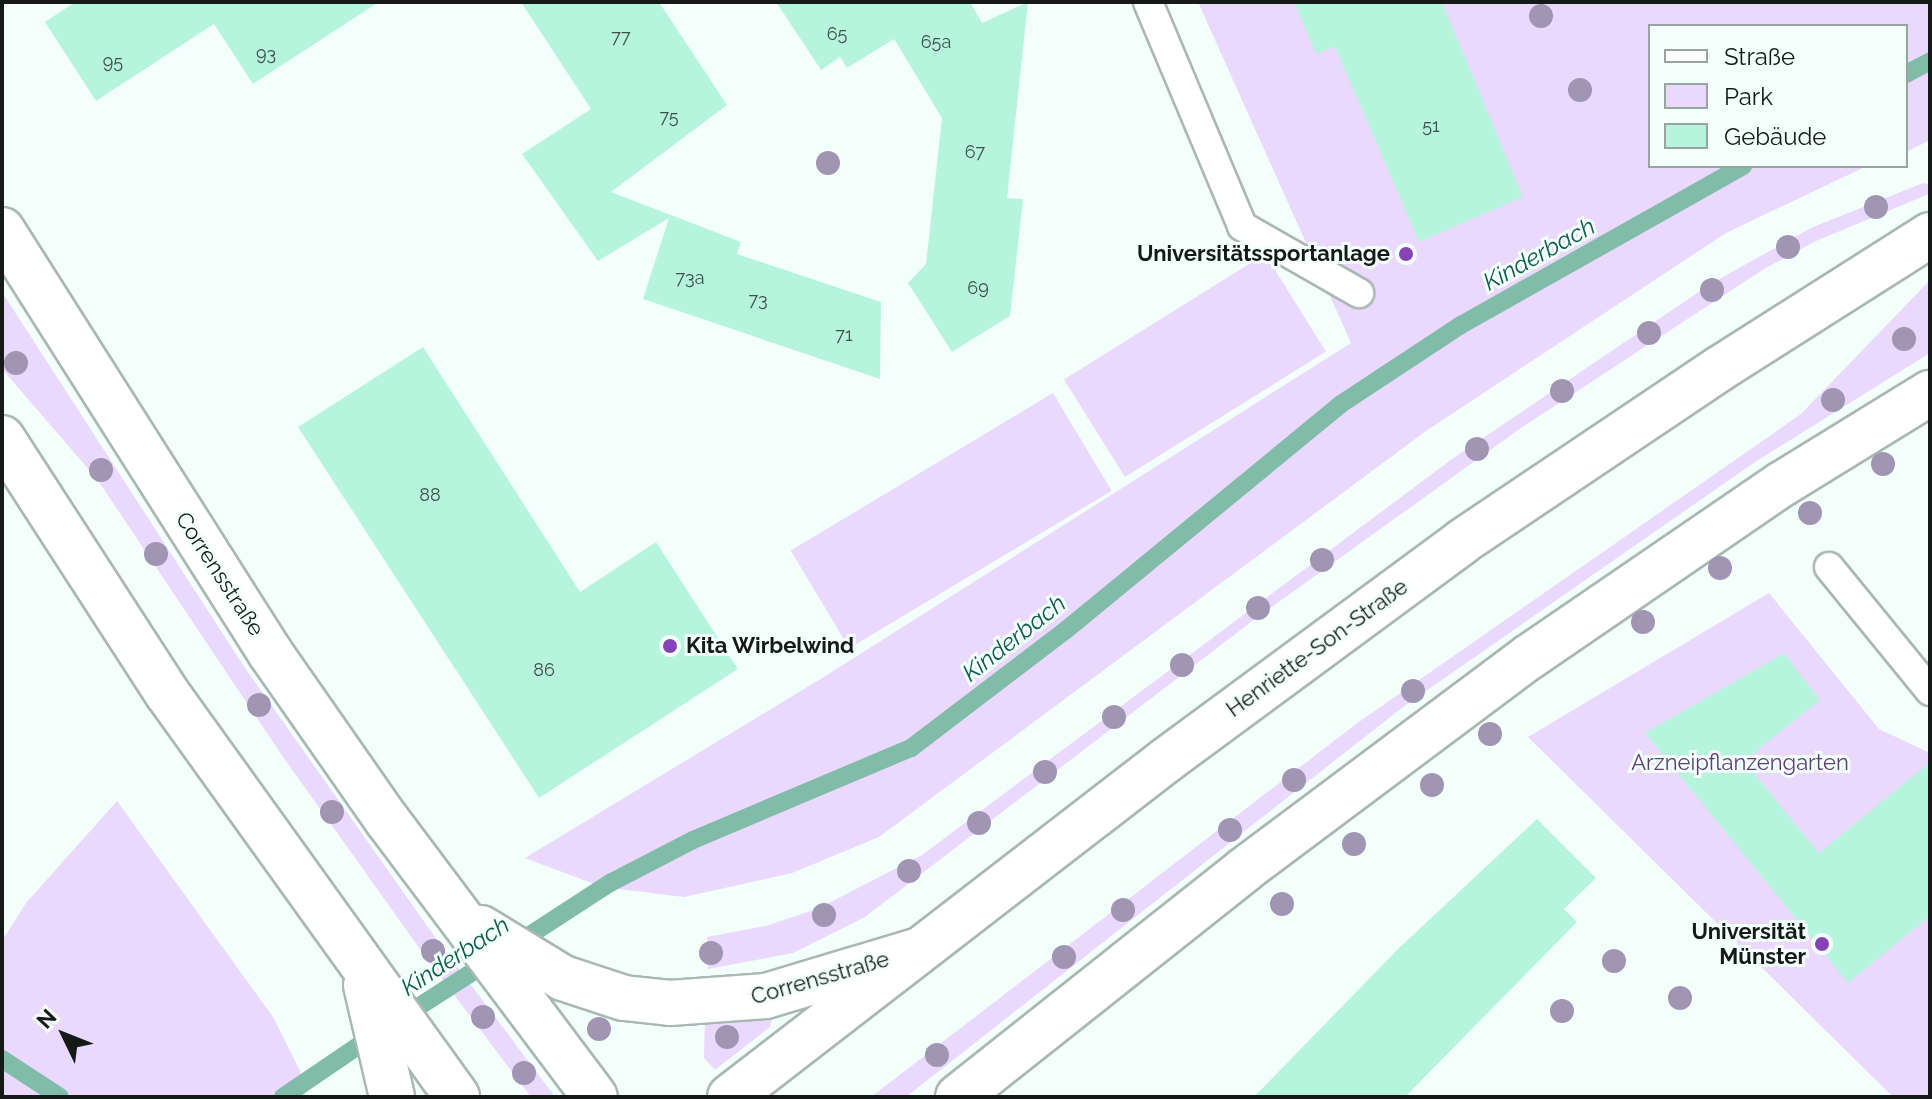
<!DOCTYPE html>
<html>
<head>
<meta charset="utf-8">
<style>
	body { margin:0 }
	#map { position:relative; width:1932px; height:1099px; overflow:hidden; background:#f3fffa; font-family:Raleway,sans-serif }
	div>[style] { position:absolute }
	.green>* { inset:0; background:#ead8fd; transform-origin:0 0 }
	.stream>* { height:18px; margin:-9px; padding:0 9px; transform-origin:9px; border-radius:9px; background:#81bca8 }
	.building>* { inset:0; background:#b7f4de }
	.roads { filter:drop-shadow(2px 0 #aab8b3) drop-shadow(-2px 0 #aab8b3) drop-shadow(0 2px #aab8b3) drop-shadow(0 -2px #aab8b3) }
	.lane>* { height:28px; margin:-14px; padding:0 14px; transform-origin:14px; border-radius:14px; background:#fff }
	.street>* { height:44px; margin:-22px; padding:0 22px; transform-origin:22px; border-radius:22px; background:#fff }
	.secondary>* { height:44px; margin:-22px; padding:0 22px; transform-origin:22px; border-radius:22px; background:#fff }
	.trees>* { width:24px; height:24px; margin:-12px; border-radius:50%; background:#a095b2 }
	.dots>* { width:22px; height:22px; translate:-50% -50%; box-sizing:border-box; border:4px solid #f3fffa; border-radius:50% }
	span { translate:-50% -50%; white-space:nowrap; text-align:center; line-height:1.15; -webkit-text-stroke:6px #f3fffa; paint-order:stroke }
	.number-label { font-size:18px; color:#3e504a }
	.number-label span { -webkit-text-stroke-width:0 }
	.poi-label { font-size:22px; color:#151a18; font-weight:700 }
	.right { translate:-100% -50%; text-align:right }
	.left { translate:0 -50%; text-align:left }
	.street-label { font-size:22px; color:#151a18 }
	.park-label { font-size:22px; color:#5d3f78 }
	.water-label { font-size:24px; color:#0e5c49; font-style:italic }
	.frame { position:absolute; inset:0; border:4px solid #151a18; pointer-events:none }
	.legend { position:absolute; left:1648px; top:24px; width:260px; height:144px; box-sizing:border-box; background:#f3fffa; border:2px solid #9aa3a0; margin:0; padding:10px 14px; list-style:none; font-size:24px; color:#151a18 }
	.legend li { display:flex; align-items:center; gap:16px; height:40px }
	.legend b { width:40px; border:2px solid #9aa3a0 }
	.north { position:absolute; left:24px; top:995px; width:80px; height:80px; -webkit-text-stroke:6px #f3fffa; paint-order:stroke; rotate:313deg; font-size:22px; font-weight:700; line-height:32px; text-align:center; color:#151a18 }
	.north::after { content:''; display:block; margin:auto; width:28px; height:36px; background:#151a18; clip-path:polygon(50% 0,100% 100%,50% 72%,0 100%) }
</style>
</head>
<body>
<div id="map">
	<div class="green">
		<i style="clip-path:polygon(1198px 2px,1930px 2px,1930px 140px,1906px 152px,1906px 26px,1650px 26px,1650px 166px,1867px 166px,1726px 233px,1426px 431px,879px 837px,792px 873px,684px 897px,602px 887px,525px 858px,827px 675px,1351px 343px)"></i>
		<i style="clip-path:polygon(1923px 183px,1930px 185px,1929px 194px,1816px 241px,1764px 269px,1521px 428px,1255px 619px,865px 917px,793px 953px,708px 969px,707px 937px,766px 926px,819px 908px,922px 855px,1452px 459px,1712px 283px,1811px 228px)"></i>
		<i style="left:1265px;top:254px;width:115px;height:237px;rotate:58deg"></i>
		<i style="clip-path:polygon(1930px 280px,1930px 353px,1755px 462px,1403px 707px,906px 1097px,871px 1097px,1356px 724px,1801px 414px)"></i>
		<i style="clip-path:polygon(2px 292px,243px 665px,435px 937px,553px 1094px,549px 1097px,531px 1097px,427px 959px,281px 754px,97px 479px,2px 369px)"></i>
		<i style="left:1053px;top:393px;width:114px;height:306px;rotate:59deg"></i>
		<i style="clip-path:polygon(1769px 593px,1879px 729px,1930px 753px,1930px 1097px,1893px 1097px,1528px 737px)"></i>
		<i style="clip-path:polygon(117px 801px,273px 1017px,300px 1071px,306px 1097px,2px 1097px,2px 941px,26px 903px)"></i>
		<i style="clip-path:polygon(773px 1016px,770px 1027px,715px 1070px,704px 1058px,705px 1020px)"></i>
	</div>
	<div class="stream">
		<i style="left:1906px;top:74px;width:27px;rotate:-28deg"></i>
		<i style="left:513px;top:946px;width:116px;rotate:-33deg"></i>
		<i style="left:610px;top:883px;width:93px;rotate:-27.4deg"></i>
		<i style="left:693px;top:840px;width:237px;rotate:-22.9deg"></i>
		<i style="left:911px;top:748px;width:195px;rotate:-37.3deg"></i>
		<i style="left:1066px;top:630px;width:356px;rotate:-39.4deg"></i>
		<i style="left:1341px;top:404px;width:144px;rotate:-33.4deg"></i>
		<i style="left:1461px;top:325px;width:324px;rotate:-29.4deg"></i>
		<i style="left:398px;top:1020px;width:111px;rotate:-32.8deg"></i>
		<i style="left:2px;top:1059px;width:69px;rotate:33.2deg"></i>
		<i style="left:283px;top:1097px;width:114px;rotate:-34.2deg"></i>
	</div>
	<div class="building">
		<i style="clip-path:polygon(75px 2px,379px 2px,253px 84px,214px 24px,96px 101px,45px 22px)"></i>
		<i style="clip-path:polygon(521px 2px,659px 2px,727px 105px,611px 192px,741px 242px,737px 254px,881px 302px,880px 379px,643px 299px,669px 218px,598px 261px,522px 154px,591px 109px)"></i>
		<i style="clip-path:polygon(776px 2px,970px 2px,982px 23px,1028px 2px,1007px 198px,1023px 199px,1010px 316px,952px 352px,908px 283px,926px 264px,942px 118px,894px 39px,847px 68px,840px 57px,821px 70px)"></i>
		<i style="clip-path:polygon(1294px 2px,1442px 2px,1523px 197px,1419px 242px,1335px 47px,1316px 54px)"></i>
		<i style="clip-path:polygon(423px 347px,580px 592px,656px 542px,738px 669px,539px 798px,298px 427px)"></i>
		<i style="clip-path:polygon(1784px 653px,1820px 700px,1744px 761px,1819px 853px,1930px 762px,1930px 916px,1848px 983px,1645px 733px)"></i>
		<i style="clip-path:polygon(1537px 819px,1596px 878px,1564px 909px,1577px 922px,1405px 1097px,1254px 1097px,1398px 949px)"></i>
	</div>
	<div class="roads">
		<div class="lane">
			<i style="left:1148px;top:2px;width:243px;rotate:67.2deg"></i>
			<i style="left:1242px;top:226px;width:135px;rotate:29.8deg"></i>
			<i style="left:1829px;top:567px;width:160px;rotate:50.8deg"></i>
		</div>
		<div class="street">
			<i style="left:2px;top:230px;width:502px;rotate:57.61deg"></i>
			<i style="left:271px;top:654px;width:203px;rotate:55.1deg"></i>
			<i style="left:387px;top:820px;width:346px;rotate:53.1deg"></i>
			<i style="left:2px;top:438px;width:304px;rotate:57.1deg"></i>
			<i style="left:167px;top:693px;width:497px;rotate:54.3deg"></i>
			<i style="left:481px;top:928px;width:96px;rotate:31.4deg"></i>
			<i style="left:563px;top:978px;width:64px;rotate:18.2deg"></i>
			<i style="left:624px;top:998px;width:46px;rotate:6.2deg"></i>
			<i style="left:670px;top:1003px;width:96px;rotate:-4.2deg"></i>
			<i style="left:766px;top:996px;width:160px;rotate:-16.7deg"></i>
			<i style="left:366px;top:985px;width:115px;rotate:76.9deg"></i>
		</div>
		<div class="secondary">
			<i style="left:730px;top:1097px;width:550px;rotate:-37.68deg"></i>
			<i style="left:1165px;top:761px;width:370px;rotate:-36.4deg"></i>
			<i style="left:1463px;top:541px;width:308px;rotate:-33.9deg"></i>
			<i style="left:1719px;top:369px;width:250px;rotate:-32.4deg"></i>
			<i style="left:958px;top:1097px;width:365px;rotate:-38.4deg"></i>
			<i style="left:1244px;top:870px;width:356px;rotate:-36.8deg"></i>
			<i style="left:1529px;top:657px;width:306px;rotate:-34.4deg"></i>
			<i style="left:1782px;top:484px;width:174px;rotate:-31.6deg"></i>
		</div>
	</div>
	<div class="trees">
		<i style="left:1541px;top:16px"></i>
		<i style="left:1580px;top:90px"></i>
		<i style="left:828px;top:163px"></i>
		<i style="left:1876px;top:207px"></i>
		<i style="left:1788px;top:247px"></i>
		<i style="left:1712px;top:290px"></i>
		<i style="left:1649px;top:333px"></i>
		<i style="left:1904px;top:339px"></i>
		<i style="left:16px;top:363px"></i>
		<i style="left:1562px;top:391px"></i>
		<i style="left:1833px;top:400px"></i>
		<i style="left:1477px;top:449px"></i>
		<i style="left:1883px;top:464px"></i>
		<i style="left:101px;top:470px"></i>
		<i style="left:1810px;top:513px"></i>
		<i style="left:156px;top:554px"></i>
		<i style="left:1322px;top:560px"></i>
		<i style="left:1720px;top:568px"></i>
		<i style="left:1258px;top:608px"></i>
		<i style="left:1643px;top:622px"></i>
		<i style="left:1182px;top:665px"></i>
		<i style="left:1413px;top:691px"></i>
		<i style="left:259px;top:705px"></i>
		<i style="left:1114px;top:717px"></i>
		<i style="left:1490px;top:734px"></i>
		<i style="left:1045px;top:772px"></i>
		<i style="left:1294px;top:780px"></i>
		<i style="left:1432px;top:785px"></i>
		<i style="left:332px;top:812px"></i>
		<i style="left:979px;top:823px"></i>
		<i style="left:1230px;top:830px"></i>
		<i style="left:1354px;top:844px"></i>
		<i style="left:909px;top:871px"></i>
		<i style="left:1282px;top:904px"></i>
		<i style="left:1123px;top:910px"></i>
		<i style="left:824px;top:915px"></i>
		<i style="left:433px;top:951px"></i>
		<i style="left:711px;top:953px"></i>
		<i style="left:1064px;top:957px"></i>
		<i style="left:1614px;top:961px"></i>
		<i style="left:1680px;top:998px"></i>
		<i style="left:1562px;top:1011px"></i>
		<i style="left:483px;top:1017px"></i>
		<i style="left:599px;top:1029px"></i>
		<i style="left:727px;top:1037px"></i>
		<i style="left:937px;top:1055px"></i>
		<i style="left:524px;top:1073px"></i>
	</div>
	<div class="dots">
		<i style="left:1406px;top:254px;background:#8543b7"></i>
		<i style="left:670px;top:646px;background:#8543b7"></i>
		<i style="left:1822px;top:944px;background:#8543b7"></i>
	</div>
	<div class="number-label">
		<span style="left:837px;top:34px">65</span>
		<span style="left:621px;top:37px">77</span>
		<span style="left:936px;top:42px">65a</span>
		<span style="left:266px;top:54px">93</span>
		<span style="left:113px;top:62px">95</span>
		<span style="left:669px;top:117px">75</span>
		<span style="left:1431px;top:126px">51</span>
		<span style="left:975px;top:152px">67</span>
		<span style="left:690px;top:278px">73a</span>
		<span style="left:978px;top:288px">69</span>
		<span style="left:758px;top:300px">73</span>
		<span style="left:844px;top:335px">71</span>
		<span style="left:430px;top:495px">88</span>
		<span style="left:544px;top:670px">86</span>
	</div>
	<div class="poi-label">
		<span class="right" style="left:1390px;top:254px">Universitätssportanlage</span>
		<span class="left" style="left:686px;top:646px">Kita Wirbelwind</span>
		<span class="right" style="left:1806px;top:944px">Universität<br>Münster</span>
	</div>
	<div class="street-label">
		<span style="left:220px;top:574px;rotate:57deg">Corrensstraße</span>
		<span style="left:1317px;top:648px;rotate:-36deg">Henriette-Son-Straße</span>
		<span style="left:820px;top:978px;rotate:-16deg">Corrensstraße</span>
	</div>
	<div class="park-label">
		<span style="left:1740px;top:763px">Arzneipflanzengarten</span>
	</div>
	<div class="water-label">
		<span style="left:1539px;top:254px;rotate:-29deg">Kinderbach</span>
		<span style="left:1014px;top:638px;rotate:-38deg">Kinderbach</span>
		<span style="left:455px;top:956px;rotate:-33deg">Kinderbach</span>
	</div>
	<div class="frame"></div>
	<ul class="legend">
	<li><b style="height:10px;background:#fff"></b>Straße</li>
	<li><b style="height:22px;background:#ead8fd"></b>Park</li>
	<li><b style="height:22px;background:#b7f4de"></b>Gebäude</li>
	</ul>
	<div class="north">N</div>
</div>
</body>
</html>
